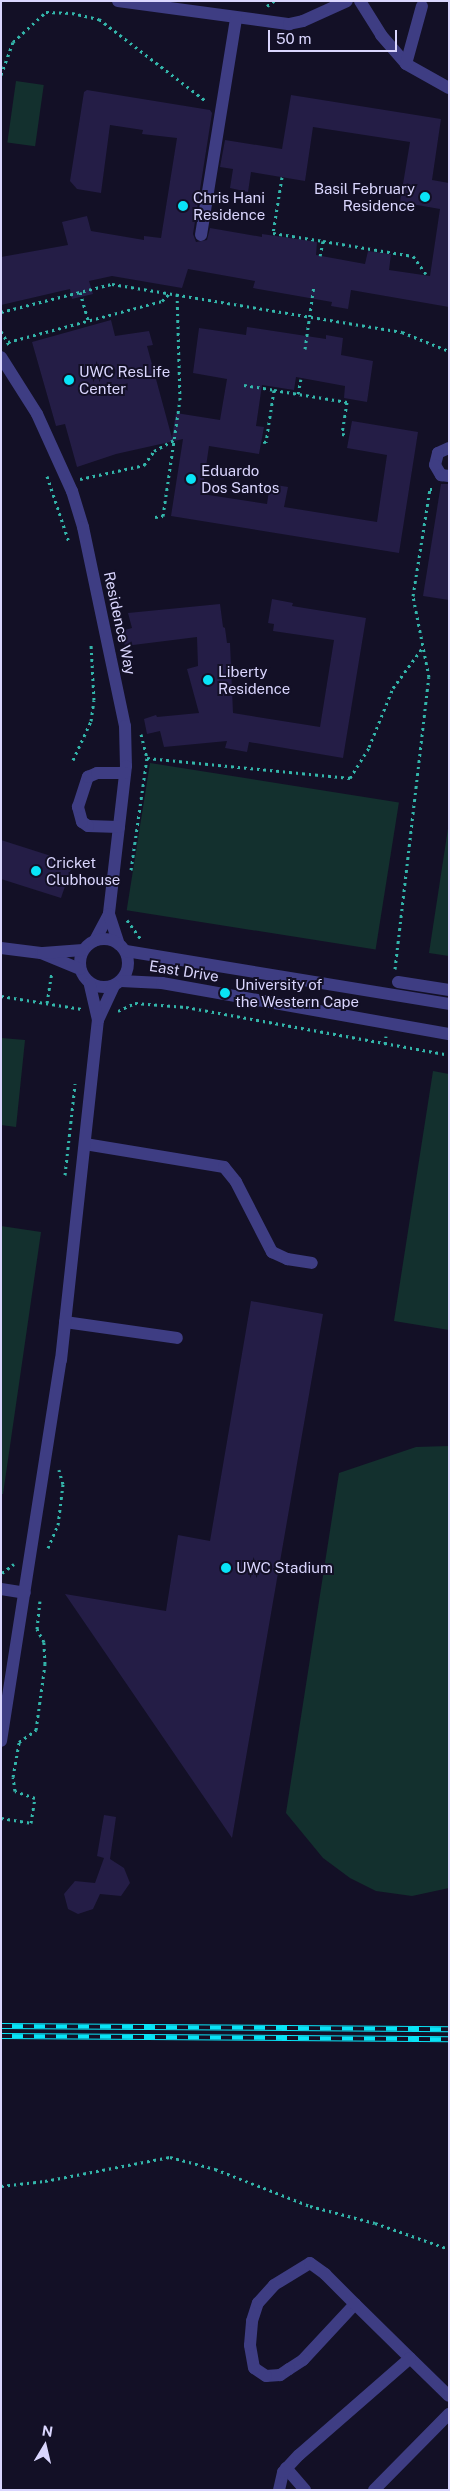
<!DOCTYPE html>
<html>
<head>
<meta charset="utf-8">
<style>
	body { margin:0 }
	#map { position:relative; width:450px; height:2491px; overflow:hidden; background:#131026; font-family:"Public Sans",sans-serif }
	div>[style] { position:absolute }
	.green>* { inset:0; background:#13302e; transform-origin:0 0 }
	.building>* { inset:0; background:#241d46 }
	.path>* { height:3px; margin-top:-1.5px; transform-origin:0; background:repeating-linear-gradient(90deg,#33b5aa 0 2.5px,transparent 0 6.5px) }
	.minor>* { height:12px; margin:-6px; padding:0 6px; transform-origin:6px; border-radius:6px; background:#3e3d83 }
	.minor>.ring { margin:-6px; padding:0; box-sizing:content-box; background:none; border:12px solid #3e3d83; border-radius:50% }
	.rail>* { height:5.5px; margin-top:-2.75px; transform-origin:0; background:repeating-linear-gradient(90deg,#131026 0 11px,#09e4f7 0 22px); box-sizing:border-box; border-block:1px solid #09e4f7 }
	.dots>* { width:14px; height:14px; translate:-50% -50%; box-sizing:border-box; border:2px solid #131026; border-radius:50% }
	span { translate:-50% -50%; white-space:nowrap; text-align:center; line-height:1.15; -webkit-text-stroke:4px #131026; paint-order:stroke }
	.poi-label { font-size:15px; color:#dad6fe }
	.right { translate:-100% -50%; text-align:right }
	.left { translate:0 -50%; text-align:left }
	.street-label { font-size:15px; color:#dad6fe }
	.frame { position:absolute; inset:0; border:2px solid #dad6fe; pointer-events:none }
	.north { position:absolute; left:20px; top:2421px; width:50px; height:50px; -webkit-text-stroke:4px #131026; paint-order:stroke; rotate:9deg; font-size:14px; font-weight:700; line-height:20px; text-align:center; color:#dad6fe }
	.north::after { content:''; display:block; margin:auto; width:18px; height:22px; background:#dad6fe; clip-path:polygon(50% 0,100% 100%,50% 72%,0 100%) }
	.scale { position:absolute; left:268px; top:30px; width:129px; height:22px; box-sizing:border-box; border:2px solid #dad6fe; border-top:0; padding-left:6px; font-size:15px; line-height:18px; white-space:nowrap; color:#dad6fe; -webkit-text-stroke:4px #131026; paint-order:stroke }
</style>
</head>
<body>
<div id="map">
	<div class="green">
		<i style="left:16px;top:81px;width:28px;height:62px;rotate:8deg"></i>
		<i style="left:150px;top:763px;width:252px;height:149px;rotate:9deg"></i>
		<i style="clip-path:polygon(449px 822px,449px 956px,429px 953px)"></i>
		<i style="clip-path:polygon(1px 1038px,25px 1040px,16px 1127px,1px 1125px)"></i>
		<i style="clip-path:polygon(433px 1071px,449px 1074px,449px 1330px,394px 1321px)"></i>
		<i style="clip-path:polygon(1px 1226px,41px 1232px,3px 1494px,1px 1494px)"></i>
		<i style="clip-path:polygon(449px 1446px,449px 1888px,412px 1896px,376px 1891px,350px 1878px,323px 1858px,286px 1813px,339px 1473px,416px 1447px)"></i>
	</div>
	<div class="building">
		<i style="clip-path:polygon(87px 90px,210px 110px,212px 113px,193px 234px,196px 242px,207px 240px,210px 228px,262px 237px,262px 234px,317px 242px,316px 255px,365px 264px,368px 251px,391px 254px,389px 270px,430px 276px,440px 209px,400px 202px,410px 142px,313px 127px,305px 181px,251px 172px,248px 192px,230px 188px,233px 169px,220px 167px,225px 140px,282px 149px,291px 95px,441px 119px,432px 180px,449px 183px,449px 307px,351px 290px,348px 309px,331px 306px,332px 302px,253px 288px,255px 281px,188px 269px,182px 288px,112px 276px,89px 281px,93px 294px,72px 299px,70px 289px,1px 305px,1px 257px,68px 245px,62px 222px,87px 216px,91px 231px,144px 240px,144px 236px,161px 238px,177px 138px,142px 134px,143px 130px,110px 125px,101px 193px,77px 189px,70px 181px,84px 92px)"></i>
		<i style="clip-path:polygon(111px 320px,115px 336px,149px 331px,153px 345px,147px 346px,172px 438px,176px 413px,220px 420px,227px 379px,193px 373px,199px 328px,246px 335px,247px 327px,326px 339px,326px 335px,343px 338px,341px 355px,373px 361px,367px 402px,344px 398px,345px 386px,296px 377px,294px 390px,262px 385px,256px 426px,264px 427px,259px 454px,209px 446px,202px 494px,267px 504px,270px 484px,288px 487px,284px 507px,377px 522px,387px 455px,347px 448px,352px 421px,418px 432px,399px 553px,171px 516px,183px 439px,116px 454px,77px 467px,65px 424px,56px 426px,32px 342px)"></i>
		<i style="clip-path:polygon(441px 484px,449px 484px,449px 600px,423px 596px)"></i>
		<i style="clip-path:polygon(272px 599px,293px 603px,292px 606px,366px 618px,343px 758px,249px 742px,247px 752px,225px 748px,227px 741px,164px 747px,160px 731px,147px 734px,144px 719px,156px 715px,157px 717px,199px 713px,187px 669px,198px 666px,197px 637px,125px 646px,121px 631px,132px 628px,128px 613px,220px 604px,223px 627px,225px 628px,227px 643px,230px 643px,233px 713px,320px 727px,334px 640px,273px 631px,274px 624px,268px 623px)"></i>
		<i style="clip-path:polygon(1px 840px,73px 863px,61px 898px,1px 879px)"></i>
		<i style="clip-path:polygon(251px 1301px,323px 1314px,232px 1838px,65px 1594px,166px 1611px,178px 1535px,210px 1541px)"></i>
		<i style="clip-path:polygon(104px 1815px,116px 1817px,110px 1859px,124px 1868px,130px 1883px,121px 1896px,100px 1894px,93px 1909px,78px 1914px,68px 1909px,64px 1894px,75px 1881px,95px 1883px,104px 1858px,97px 1856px)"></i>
	</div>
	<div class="path">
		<i style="left:267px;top:6px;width:9px;rotate:-36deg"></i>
		<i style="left:1px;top:75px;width:35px;rotate:-70deg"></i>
		<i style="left:13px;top:42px;width:45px;rotate:-42.3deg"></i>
		<i style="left:46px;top:12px;width:26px;rotate:2deg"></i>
		<i style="left:72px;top:13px;width:28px;rotate:13deg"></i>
		<i style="left:99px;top:19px;width:136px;rotate:37.5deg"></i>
		<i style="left:282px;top:177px;width:57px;rotate:99.1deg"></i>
		<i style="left:273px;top:233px;width:51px;rotate:9.1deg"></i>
		<i style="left:323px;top:241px;width:15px;rotate:101deg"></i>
		<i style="left:323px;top:241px;width:91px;rotate:9.5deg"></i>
		<i style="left:413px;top:256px;width:22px;rotate:54deg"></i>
		<i style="left:80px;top:292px;width:29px;rotate:74deg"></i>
		<i style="left:1px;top:312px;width:114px;rotate:-14.2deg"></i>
		<i style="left:112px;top:284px;width:294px;rotate:9.4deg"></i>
		<i style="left:402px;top:332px;width:51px;rotate:22deg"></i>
		<i style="left:1px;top:331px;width:16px;rotate:60deg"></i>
		<i style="left:8px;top:342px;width:159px;rotate:-14.9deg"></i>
		<i style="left:162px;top:301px;width:11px;rotate:-45deg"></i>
		<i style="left:305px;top:349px;width:65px;rotate:-82deg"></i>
		<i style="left:244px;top:385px;width:30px;rotate:9deg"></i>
		<i style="left:274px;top:390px;width:53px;rotate:98.7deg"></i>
		<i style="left:266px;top:442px;width:6px;rotate:-171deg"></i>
		<i style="left:274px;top:390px;width:74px;rotate:9.3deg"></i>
		<i style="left:347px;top:402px;width:32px;rotate:99deg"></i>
		<i style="left:342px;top:434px;width:6px;rotate:9deg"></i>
		<i style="left:298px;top:394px;width:15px;rotate:-79deg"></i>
		<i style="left:47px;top:476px;width:70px;rotate:71.6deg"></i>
		<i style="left:80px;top:479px;width:66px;rotate:-12.3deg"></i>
		<i style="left:144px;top:465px;width:17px;rotate:-54deg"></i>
		<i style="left:154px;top:451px;width:23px;rotate:-29deg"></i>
		<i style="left:155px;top:517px;width:8px;rotate:-7deg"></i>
		<i style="left:163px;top:516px;width:117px;rotate:-81.7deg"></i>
		<i style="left:180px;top:400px;width:106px;rotate:-91.6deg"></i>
		<i style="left:141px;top:734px;width:25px;rotate:76deg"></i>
		<i style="left:73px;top:760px;width:43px;rotate:-65.2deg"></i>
		<i style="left:91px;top:721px;width:21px;rotate:-82deg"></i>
		<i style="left:94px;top:700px;width:55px;rotate:-93.1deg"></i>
		<i style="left:131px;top:870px;width:113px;rotate:-81.9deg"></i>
		<i style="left:147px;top:758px;width:204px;rotate:5.6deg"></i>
		<i style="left:350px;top:778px;width:36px;rotate:-58deg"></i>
		<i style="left:369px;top:747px;width:64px;rotate:-67.9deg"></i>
		<i style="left:393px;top:688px;width:51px;rotate:-53.8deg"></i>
		<i style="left:127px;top:920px;width:24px;rotate:54deg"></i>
		<i style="left:395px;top:969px;width:294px;rotate:-83.4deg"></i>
		<i style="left:429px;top:677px;width:83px;rotate:-101.2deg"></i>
		<i style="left:413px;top:596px;width:108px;rotate:-81deg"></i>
		<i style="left:430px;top:489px;width:6px"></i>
		<i style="left:1px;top:996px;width:82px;rotate:9.1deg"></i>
		<i style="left:47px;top:1003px;width:31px;rotate:-81deg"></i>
		<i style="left:118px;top:1011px;width:19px;rotate:-25deg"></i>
		<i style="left:135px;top:1003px;width:51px;rotate:4.5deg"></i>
		<i style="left:186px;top:1007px;width:267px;rotate:10.3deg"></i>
		<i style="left:385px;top:1044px;width:8px;rotate:-83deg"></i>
		<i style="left:65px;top:1175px;width:92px;rotate:-83.7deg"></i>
		<i style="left:48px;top:1548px;width:25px;rotate:-67deg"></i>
		<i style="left:58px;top:1525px;width:41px;rotate:-83deg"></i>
		<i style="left:63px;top:1484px;width:15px;rotate:-106deg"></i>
		<i style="left:2px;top:1573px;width:15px;rotate:-37deg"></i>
		<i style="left:1px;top:1818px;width:30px;rotate:9deg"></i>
		<i style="left:31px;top:1823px;width:25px;rotate:-81deg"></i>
		<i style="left:35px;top:1798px;width:21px;rotate:-161deg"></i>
		<i style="left:15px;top:1791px;width:14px;rotate:-98deg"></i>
		<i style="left:13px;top:1777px;width:36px;rotate:-80deg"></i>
		<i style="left:19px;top:1742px;width:21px;rotate:-35deg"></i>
		<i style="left:36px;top:1730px;width:67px;rotate:-82.2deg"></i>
		<i style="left:45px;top:1664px;width:22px;rotate:-93deg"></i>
		<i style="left:44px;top:1642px;width:15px;rotate:-118deg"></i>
		<i style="left:37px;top:1629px;width:28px;rotate:-84deg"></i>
		<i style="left:1px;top:2186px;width:44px;rotate:-6.5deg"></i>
		<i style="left:45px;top:2181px;width:127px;rotate:-10.9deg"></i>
		<i style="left:170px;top:2157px;width:47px;rotate:14.9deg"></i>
		<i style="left:215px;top:2169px;width:102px;rotate:21.3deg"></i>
		<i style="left:310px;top:2206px;width:67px;rotate:14.7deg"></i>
		<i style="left:375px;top:2223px;width:78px;rotate:19.4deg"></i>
	</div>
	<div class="minor">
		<i style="left:118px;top:1px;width:173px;rotate:7.7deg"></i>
		<i style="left:289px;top:24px;width:14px;rotate:-12deg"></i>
		<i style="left:303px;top:21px;width:48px;rotate:-24.4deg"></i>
		<i style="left:360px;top:1px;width:40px;rotate:58deg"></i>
		<i style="left:381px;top:35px;width:38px;rotate:49deg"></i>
		<i style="left:406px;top:64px;width:49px;rotate:29.2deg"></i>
		<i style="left:406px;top:64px;width:60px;rotate:-74.6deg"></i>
		<i style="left:201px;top:235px;width:220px;rotate:-80.8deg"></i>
		<i style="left:1px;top:357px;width:67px;rotate:57.7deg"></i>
		<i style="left:37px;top:414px;width:85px;rotate:65.6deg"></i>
		<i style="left:72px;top:491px;width:38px;rotate:73deg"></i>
		<i style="left:83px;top:527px;width:203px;rotate:78.1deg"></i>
		<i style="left:125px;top:726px;width:40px;rotate:88.6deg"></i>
		<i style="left:126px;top:766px;width:149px;rotate:96.6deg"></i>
		<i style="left:109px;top:914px;width:30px;rotate:118deg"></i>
		<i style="left:449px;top:448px;width:12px;rotate:156deg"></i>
		<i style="left:438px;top:453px;width:12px;rotate:104deg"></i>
		<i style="left:435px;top:465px;width:12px;rotate:59deg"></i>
		<i style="left:441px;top:475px;width:8px;rotate:7deg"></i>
		<i style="left:119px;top:827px;width:31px;rotate:-178deg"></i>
		<i style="left:88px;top:826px;width:7px;rotate:-146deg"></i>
		<i style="left:82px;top:822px;width:16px;rotate:-105deg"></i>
		<i style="left:78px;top:807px;width:32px;rotate:-72deg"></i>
		<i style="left:88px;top:777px;width:10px;rotate:-24deg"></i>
		<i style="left:97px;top:773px;width:28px"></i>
		<i style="left:109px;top:914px;width:32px;rotate:72deg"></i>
		<i class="ring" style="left:80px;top:939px;width:36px;height:36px"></i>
		<i style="left:1px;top:948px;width:40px;rotate:7.1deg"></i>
		<i style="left:41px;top:953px;width:42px;rotate:22.3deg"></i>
		<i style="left:126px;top:951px;width:327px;rotate:9.3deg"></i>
		<i style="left:43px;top:953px;width:40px;rotate:-4.3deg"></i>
		<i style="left:121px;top:981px;width:41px;rotate:2.8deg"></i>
		<i style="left:162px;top:983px;width:291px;rotate:10.1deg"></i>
		<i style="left:398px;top:982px;width:52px;rotate:8.9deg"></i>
		<i style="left:98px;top:1020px;width:38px;rotate:-65deg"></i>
		<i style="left:85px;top:1144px;width:141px;rotate:9.4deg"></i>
		<i style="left:224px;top:1167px;width:19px;rotate:51deg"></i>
		<i style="left:236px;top:1182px;width:79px;rotate:62.8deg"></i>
		<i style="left:272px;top:1252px;width:17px;rotate:25deg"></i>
		<i style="left:287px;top:1259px;width:25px;rotate:9deg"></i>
		<i style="left:65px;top:1322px;width:113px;rotate:8.1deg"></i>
		<i style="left:1px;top:1589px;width:24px;rotate:9deg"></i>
		<i style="left:1px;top:1741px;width:386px;rotate:-81.1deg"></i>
		<i style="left:61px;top:1360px;width:342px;rotate:-83.8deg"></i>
		<i style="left:98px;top:1020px;width:37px;rotate:-103deg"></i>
		<i style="left:355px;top:2304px;width:76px;rotate:132.9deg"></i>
		<i style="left:303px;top:2360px;width:17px;rotate:147deg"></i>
		<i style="left:289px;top:2369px;width:11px;rotate:146deg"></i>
		<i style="left:280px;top:2375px;width:14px;rotate:176deg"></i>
		<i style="left:266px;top:2376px;width:14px;rotate:-146deg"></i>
		<i style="left:254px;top:2368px;width:23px;rotate:-100deg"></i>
		<i style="left:250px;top:2345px;width:24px;rotate:-85deg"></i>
		<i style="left:252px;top:2321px;width:19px;rotate:-72deg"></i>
		<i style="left:258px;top:2303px;width:24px;rotate:-48deg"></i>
		<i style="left:274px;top:2285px;width:42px;rotate:-31.4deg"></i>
		<i style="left:310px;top:2263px;width:19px;rotate:36deg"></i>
		<i style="left:325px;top:2274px;width:42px;rotate:45deg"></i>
		<i style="left:355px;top:2304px;width:77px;rotate:44.5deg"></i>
		<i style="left:410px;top:2358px;width:54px;rotate:44.3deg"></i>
		<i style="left:286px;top:2468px;width:29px;rotate:49deg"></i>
		<i style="left:279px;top:2490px;width:18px;rotate:-77deg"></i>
		<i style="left:283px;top:2472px;width:23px;rotate:-47deg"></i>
		<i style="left:299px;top:2455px;width:147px;rotate:-41.1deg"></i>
		<i style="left:374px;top:2490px;width:107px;rotate:-45.4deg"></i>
	</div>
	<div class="rail">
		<i style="left:1px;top:2026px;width:448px;rotate:0.4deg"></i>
		<i style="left:1px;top:2036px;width:448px;rotate:0.4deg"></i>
	</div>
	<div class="dots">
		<i style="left:425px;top:197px;background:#09e4f7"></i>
		<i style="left:183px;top:206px;background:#09e4f7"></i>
		<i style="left:69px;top:380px;background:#09e4f7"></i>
		<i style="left:191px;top:479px;background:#09e4f7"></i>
		<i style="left:208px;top:680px;background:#09e4f7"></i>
		<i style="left:36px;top:871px;background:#09e4f7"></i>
		<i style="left:225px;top:993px;background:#09e4f7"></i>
		<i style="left:226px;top:1568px;background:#09e4f7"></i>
	</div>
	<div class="poi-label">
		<span class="right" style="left:415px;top:197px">Basil February<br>Residence</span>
		<span class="left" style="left:193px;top:206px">Chris Hani<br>Residence</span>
		<span class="left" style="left:79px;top:380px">UWC ResLife<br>Center</span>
		<span class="left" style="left:201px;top:479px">Eduardo<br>Dos Santos</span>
		<span class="left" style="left:218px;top:680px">Liberty<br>Residence</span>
		<span class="left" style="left:46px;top:871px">Cricket<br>Clubhouse</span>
		<span class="left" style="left:235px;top:993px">University of<br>the Western Cape</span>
		<span class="left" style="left:236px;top:1568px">UWC Stadium</span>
	</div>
	<div class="street-label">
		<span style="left:120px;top:623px;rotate:78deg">Residence Way</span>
		<span style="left:184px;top:971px;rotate:9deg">East Drive</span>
	</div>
	<div class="frame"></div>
	<div class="north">N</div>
	<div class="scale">50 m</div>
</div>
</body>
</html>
